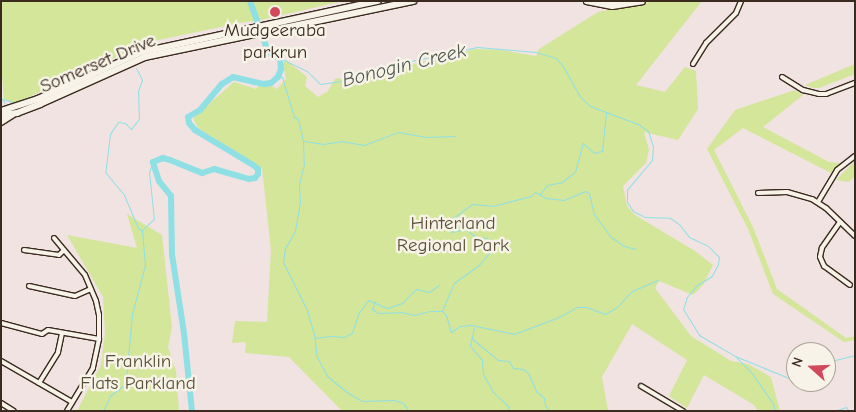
<!DOCTYPE html>
<html>
<head>
<meta charset="utf-8">
<style>
	body { margin:0 }
	#map { position:relative; width:856px; height:412px; overflow:hidden; background:#f0e3e1; font-family:"Comic Neue",sans-serif }
	div>[style] { position:absolute }
	.green>* { inset:0; background:#d3e69a }
	.stream>* { height:1px; margin:-0.5px; padding:0 0.5px; transform-origin:0.5px; border-radius:0.5px; background:#8ee0e5 }
	.river>* { height:6px; margin:-3px; padding:0 3px; transform-origin:3px; border-radius:3px; background:#8ee0e5 }
	.roads { filter:drop-shadow(1px 0 #3b2a1e) drop-shadow(-1px 0 #3b2a1e) drop-shadow(0 1px #3b2a1e) drop-shadow(0 -1px #3b2a1e) }
	.minor>* { height:4px; margin:-2px; padding:0 2px; transform-origin:2px; border-radius:2px; background:#f7f3e8 }
	.tertiary>* { height:5px; margin:-2.5px; padding:0 2.5px; transform-origin:2.5px; border-radius:2.5px; background:#f7f3e8 }
	.secondary>* { height:5.5px; margin:-2.75px; padding:0 2.75px; transform-origin:2.75px; border-radius:2.75px; background:#f7f3e8 }
	.dots>* { width:14px; height:14px; translate:-50% -50%; box-sizing:border-box; border:2px solid #f7f3e8; border-radius:50% }
	span { translate:-50% -50%; white-space:nowrap; text-align:center; line-height:1.15; -webkit-text-stroke:5px #f7f3e8; paint-order:stroke }
	.poi-label { font-size:19px; color:#3b2a1e }
	.street-label { font-size:19px; color:#3b2a1e }
	.park-label { font-size:19px; color:#595037 }
	.water-label { font-size:20px; color:#505850; font-style:italic }
	.frame { position:absolute; inset:0; border:2px solid #3b2a1e; pointer-events:none }
	.north { position:absolute; left:786px; top:342px; width:50px; height:50px; box-sizing:border-box; background:#f7f3e8; border:1px solid #aca397; border-radius:50%; rotate:290deg; font-size:14px; font-weight:700; line-height:20px; text-align:center; color:#3b2a1e }
	.north::after { content:''; display:block; margin:auto; width:18px; height:22px; background:#d1495b; clip-path:polygon(50% 0,100% 100%,50% 72%,0 100%) }
</style>
</head>
<body>
<div id="map">
	<div class="green">
		<i style="clip-path:polygon(1px 1px,343px 1px,256px 21px,245px 22px,149px 42px,14px 104px,4px 99px,1px 63px)"></i>
		<i style="clip-path:polygon(654px 1px,702px 1px,636px 85px,665px 92px,685px 67px,696px 71px,698px 109px,678px 140px,644px 132px,649px 150px,646px 163px,623px 186px,627px 206px,635px 215px,695px 251px,713px 265px,703px 285px,693px 295px,659px 281px,655px 288px,691px 336px,731px 361px,748px 364px,771px 377px,780px 411px,758px 411px,754px 405px,704px 375px,687px 408px,669px 396px,687px 360px,632px 324px,602px 377px,608px 411px,342px 411px,289px 357px,245px 353px,246px 342px,232px 343px,235px 321px,267px 322px,271px 250px,262px 168px,198px 128px,193px 118px,234px 82px,256px 89px,263px 81px,277px 89px,286px 79px,283px 64px,286px 60px,307px 77px,305px 86px,318px 97px,327px 92px,335px 79px,339px 78px,349px 85px,353px 75px,364px 71px,372px 77px,389px 70px,475px 49px,501px 50px,536px 56px,539px 49px,598px 12px)"></i>
		<i style="clip-path:polygon(855px 64px,855px 74px,819px 88px,813px 88px,805px 85px)"></i>
		<i style="clip-path:polygon(795px 90px,803px 95px,763px 127px,829px 162px,840px 163px,831px 173px,743px 128px,714px 150px,753px 227px,777px 289px,846px 338px,855px 336px,855px 340px,844px 342px,773px 294px,748px 229px,707px 149px,735px 110px)"></i>
		<i style="clip-path:polygon(855px 161px,855px 176px,849px 182px,836px 180px)"></i>
		<i style="clip-path:polygon(127px 214px,162px 235px,172px 327px,168px 347px,176px 371px,179px 411px,77px 411px,101px 365px,105px 333px,103px 297px,67px 235px,137px 248px)"></i>
	</div>
	<div class="stream">
		<i style="left:280px;top:58px;width:30px;rotate:26deg"></i>
		<i style="left:307px;top:71px;width:18px;rotate:45deg"></i>
		<i style="left:320px;top:84px;width:30px;rotate:-8deg"></i>
		<i style="left:350px;top:80px;width:50px;rotate:-18.8deg"></i>
		<i style="left:397px;top:64px;width:82px;rotate:-12deg"></i>
		<i style="left:477px;top:47px;width:59px;rotate:4.8deg"></i>
		<i style="left:536px;top:52px;width:21px;rotate:17deg"></i>
		<i style="left:556px;top:58px;width:13px;rotate:51deg"></i>
		<i style="left:564px;top:68px;width:33px;rotate:61deg"></i>
		<i style="left:580px;top:97px;width:13px;rotate:42deg"></i>
		<i style="left:590px;top:106px;width:51px;rotate:20.6deg"></i>
		<i style="left:638px;top:124px;width:12px;rotate:35deg"></i>
		<i style="left:648px;top:131px;width:16px;rotate:72deg"></i>
		<i style="left:653px;top:146px;width:14px;rotate:94deg"></i>
		<i style="left:652px;top:160px;width:39px;rotate:130deg"></i>
		<i style="left:627px;top:190px;width:12px;rotate:90deg"></i>
		<i style="left:627px;top:202px;width:11px;rotate:56deg"></i>
		<i style="left:633px;top:211px;width:13px;rotate:27deg"></i>
		<i style="left:645px;top:217px;width:25px;rotate:2deg"></i>
		<i style="left:670px;top:218px;width:11px;rotate:34deg"></i>
		<i style="left:679px;top:224px;width:16px;rotate:52deg"></i>
		<i style="left:689px;top:237px;width:21px;rotate:25deg"></i>
		<i style="left:708px;top:246px;width:16px;rotate:45deg"></i>
		<i style="left:719px;top:257px;width:7px;rotate:98deg"></i>
		<i style="left:718px;top:264px;width:13px;rotate:117deg"></i>
		<i style="left:712px;top:276px;width:17px;rotate:149deg"></i>
		<i style="left:697px;top:285px;width:16px;rotate:130deg"></i>
		<i style="left:687px;top:297px;width:13px;rotate:108deg"></i>
		<i style="left:683px;top:309px;width:31px;rotate:58deg"></i>
		<i style="left:699px;top:335px;width:42px;rotate:30.3deg"></i>
		<i style="left:735px;top:356px;width:66px;rotate:22.3deg"></i>
		<i style="left:136px;top:68px;width:13px;rotate:63deg"></i>
		<i style="left:142px;top:80px;width:12px;rotate:110deg"></i>
		<i style="left:138px;top:91px;width:28px;rotate:88deg"></i>
		<i style="left:139px;top:119px;width:13px;rotate:129deg"></i>
		<i style="left:131px;top:129px;width:8px;rotate:-135deg"></i>
		<i style="left:125px;top:123px;width:7px;rotate:-172deg"></i>
		<i style="left:118px;top:122px;width:14px;rotate:124deg"></i>
		<i style="left:110px;top:134px;width:38px;rotate:97deg"></i>
		<i style="left:105px;top:172px;width:30px;rotate:50deg"></i>
		<i style="left:124px;top:195px;width:36px;rotate:67deg"></i>
		<i style="left:138px;top:228px;width:4px;rotate:34deg"></i>
		<i style="left:279px;top:75px;width:4px;rotate:34deg"></i>
		<i style="left:282px;top:77px;width:42px;rotate:73.3deg"></i>
		<i style="left:294px;top:117px;width:4px;rotate:27deg"></i>
		<i style="left:298px;top:119px;width:23px;rotate:77deg"></i>
		<i style="left:303px;top:141px;width:23px;rotate:88deg"></i>
		<i style="left:304px;top:164px;width:21px;rotate:104deg"></i>
		<i style="left:299px;top:184px;width:18px;rotate:87deg"></i>
		<i style="left:300px;top:202px;width:29px;rotate:100deg"></i>
		<i style="left:295px;top:231px;width:20px;rotate:120deg"></i>
		<i style="left:285px;top:248px;width:14px;rotate:98deg"></i>
		<i style="left:283px;top:262px;width:54px;rotate:63.4deg"></i>
		<i style="left:307px;top:310px;width:25px;rotate:74deg"></i>
		<i style="left:314px;top:334px;width:23px;rotate:83deg"></i>
		<i style="left:317px;top:357px;width:21px;rotate:62deg"></i>
		<i style="left:327px;top:376px;width:27px;rotate:39deg"></i>
		<i style="left:348px;top:393px;width:16px;rotate:30deg"></i>
		<i style="left:362px;top:401px;width:32px;rotate:-2deg"></i>
		<i style="left:394px;top:400px;width:9px;rotate:18deg"></i>
		<i style="left:403px;top:403px;width:10px;rotate:53deg"></i>
		<i style="left:1px;top:98px;width:6px;rotate:51deg"></i>
		<i style="left:2px;top:99px;width:11px;rotate:15deg"></i>
		<i style="left:304px;top:141px;width:19px;rotate:9deg"></i>
		<i style="left:323px;top:144px;width:18px;rotate:-9deg"></i>
		<i style="left:341px;top:141px;width:23px;rotate:10deg"></i>
		<i style="left:364px;top:145px;width:36px;rotate:-21deg"></i>
		<i style="left:398px;top:132px;width:27px;rotate:10deg"></i>
		<i style="left:425px;top:137px;width:30px;rotate:-2deg"></i>
		<i style="left:540px;top:194px;width:11px;rotate:-52deg"></i>
		<i style="left:547px;top:185px;width:15px;rotate:-11deg"></i>
		<i style="left:562px;top:182px;width:16px;rotate:-38deg"></i>
		<i style="left:575px;top:172px;width:30px;rotate:-75deg"></i>
		<i style="left:583px;top:143px;width:15px;rotate:42deg"></i>
		<i style="left:594px;top:153px;width:8px;rotate:-14deg"></i>
		<i style="left:602px;top:151px;width:39px;rotate:-84deg"></i>
		<i style="left:375px;top:301px;width:9px;rotate:111deg"></i>
		<i style="left:372px;top:309px;width:7px;rotate:34deg"></i>
		<i style="left:378px;top:313px;width:23px;rotate:-2deg"></i>
		<i style="left:401px;top:312px;width:13px;rotate:13deg"></i>
		<i style="left:414px;top:315px;width:16px;rotate:-14deg"></i>
		<i style="left:430px;top:311px;width:11px"></i>
		<i style="left:442px;top:311px;width:30px;rotate:-67deg"></i>
		<i style="left:454px;top:283px;width:31px;rotate:-36deg"></i>
		<i style="left:479px;top:265px;width:16px;rotate:-50deg"></i>
		<i style="left:489px;top:253px;width:9px;rotate:-69deg"></i>
		<i style="left:492px;top:245px;width:9px;rotate:-126deg"></i>
		<i style="left:487px;top:238px;width:11px;rotate:-175deg"></i>
		<i style="left:476px;top:237px;width:14px;rotate:-144deg"></i>
		<i style="left:465px;top:229px;width:14px;rotate:168deg"></i>
		<i style="left:451px;top:232px;width:9px;rotate:-117deg"></i>
		<i style="left:447px;top:224px;width:4px;rotate:-56deg"></i>
		<i style="left:449px;top:221px;width:29px;rotate:-36deg"></i>
		<i style="left:472px;top:204px;width:21px;rotate:5deg"></i>
		<i style="left:493px;top:206px;width:39px;rotate:-15deg"></i>
		<i style="left:531px;top:196px;width:6px;rotate:-45deg"></i>
		<i style="left:535px;top:192px;width:13px;rotate:29deg"></i>
		<i style="left:546px;top:198px;width:18px;rotate:6deg"></i>
		<i style="left:564px;top:200px;width:23px;rotate:-23deg"></i>
		<i style="left:585px;top:191px;width:4px;rotate:27deg"></i>
		<i style="left:589px;top:193px;width:22px;rotate:77deg"></i>
		<i style="left:594px;top:214px;width:29px;rotate:54deg"></i>
		<i style="left:611px;top:237px;width:16px;rotate:35deg"></i>
		<i style="left:624px;top:246px;width:12px;rotate:14deg"></i>
		<i style="left:442px;top:311px;width:6px;rotate:45deg"></i>
		<i style="left:446px;top:315px;width:18px;rotate:74deg"></i>
		<i style="left:451px;top:332px;width:11px;rotate:-34deg"></i>
		<i style="left:460px;top:326px;width:11px;rotate:-5deg"></i>
		<i style="left:471px;top:325px;width:44px;rotate:11.8deg"></i>
		<i style="left:514px;top:334px;width:48px;rotate:-20.7deg"></i>
		<i style="left:559px;top:317px;width:21px;rotate:-29deg"></i>
		<i style="left:577px;top:307px;width:9px"></i>
		<i style="left:586px;top:307px;width:20px;rotate:20deg"></i>
		<i style="left:605px;top:314px;width:14px;rotate:-30deg"></i>
		<i style="left:617px;top:307px;width:22px;rotate:-47deg"></i>
		<i style="left:632px;top:291px;width:28px;rotate:-23deg"></i>
		<i style="left:474px;top:328px;width:18px;rotate:103deg"></i>
		<i style="left:470px;top:346px;width:18px;rotate:49deg"></i>
		<i style="left:482px;top:360px;width:14px;rotate:86deg"></i>
		<i style="left:483px;top:374px;width:21px;rotate:61deg"></i>
		<i style="left:493px;top:392px;width:21px;rotate:43deg"></i>
		<i style="left:508px;top:406px;width:5px;rotate:79deg"></i>
		<i style="left:315px;top:338px;width:16px;rotate:-7deg"></i>
		<i style="left:331px;top:336px;width:13px;rotate:4deg"></i>
		<i style="left:344px;top:337px;width:9px;rotate:-27deg"></i>
		<i style="left:352px;top:333px;width:20px;rotate:-72deg"></i>
		<i style="left:358px;top:314px;width:17px;rotate:-54deg"></i>
		<i style="left:368px;top:300px;width:21px;rotate:23deg"></i>
		<i style="left:387px;top:308px;width:16px;rotate:-18deg"></i>
		<i style="left:402px;top:303px;width:20px;rotate:-45deg"></i>
		<i style="left:416px;top:289px;width:13px;rotate:13deg"></i>
		<i style="left:429px;top:292px;width:12px;rotate:-35deg"></i>
		<i style="left:471px;top:338px;width:35px;rotate:39deg"></i>
		<i style="left:498px;top:360px;width:11px;rotate:5deg"></i>
		<i style="left:509px;top:361px;width:8px;rotate:60deg"></i>
		<i style="left:513px;top:368px;width:10px;rotate:6deg"></i>
		<i style="left:523px;top:369px;width:6px;rotate:39deg"></i>
		<i style="left:528px;top:373px;width:20px;rotate:66deg"></i>
		<i style="left:536px;top:391px;width:11px;rotate:41deg"></i>
		<i style="left:544px;top:398px;width:7px;rotate:82deg"></i>
		<i style="left:545px;top:405px;width:7px;rotate:56deg"></i>
		<i style="left:736px;top:357px;width:21px;rotate:45deg"></i>
		<i style="left:751px;top:372px;width:39px;rotate:55deg"></i>
		<i style="left:773px;top:404px;width:7px;rotate:74deg"></i>
		<i style="left:826px;top:367px;width:8px;rotate:-50deg"></i>
		<i style="left:831px;top:361px;width:25px;rotate:-14deg"></i>
		<i style="left:103px;top:411px;width:17px;rotate:-65deg"></i>
		<i style="left:110px;top:396px;width:18px;rotate:-38deg"></i>
		<i style="left:124px;top:385px;width:6px;rotate:-72deg"></i>
		<i style="left:126px;top:379px;width:65px;rotate:-84.7deg"></i>
		<i style="left:132px;top:314px;width:51px;rotate:-75.1deg"></i>
		<i style="left:145px;top:265px;width:35px;rotate:-95deg"></i>
		<i style="left:142px;top:230px;width:16px;rotate:-43deg"></i>
		<i style="left:154px;top:219px;width:47px;rotate:-96.1deg"></i>
		<i style="left:149px;top:172px;width:11px;rotate:-68deg"></i>
		<i style="left:834px;top:411px;width:13px;rotate:-18deg"></i>
		<i style="left:846px;top:407px;width:5px;rotate:53deg"></i>
	</div>
	<div class="river">
		<i style="left:192px;top:411px;width:78px;rotate:-95.9deg"></i>
		<i style="left:184px;top:333px;width:79px;rotate:-98.7deg"></i>
		<i style="left:172px;top:255px;width:59px;rotate:-91deg"></i>
		<i style="left:171px;top:196px;width:19px;rotate:-129deg"></i>
		<i style="left:159px;top:181px;width:20px;rotate:-108deg"></i>
		<i style="left:153px;top:162px;width:11px;rotate:-22deg"></i>
		<i style="left:163px;top:158px;width:7px;rotate:16deg"></i>
		<i style="left:170px;top:160px;width:35px;rotate:22deg"></i>
		<i style="left:202px;top:173px;width:13px;rotate:-18deg"></i>
		<i style="left:214px;top:169px;width:36px;rotate:16deg"></i>
		<i style="left:249px;top:179px;width:6px;rotate:-9deg"></i>
		<i style="left:255px;top:178px;width:5px;rotate:-53deg"></i>
		<i style="left:258px;top:174px;width:5px;rotate:-90deg"></i>
		<i style="left:258px;top:169px;width:6px;rotate:-141deg"></i>
		<i style="left:253px;top:165px;width:68px;rotate:-148.9deg"></i>
		<i style="left:195px;top:130px;width:9px;rotate:-131deg"></i>
		<i style="left:189px;top:123px;width:6px;rotate:-99deg"></i>
		<i style="left:188px;top:117px;width:14px;rotate:-30deg"></i>
		<i style="left:200px;top:110px;width:34px;rotate:-50deg"></i>
		<i style="left:222px;top:84px;width:13px;rotate:-32deg"></i>
		<i style="left:233px;top:77px;width:32px;rotate:13deg"></i>
		<i style="left:264px;top:84px;width:7px;rotate:-8deg"></i>
		<i style="left:271px;top:83px;width:9px;rotate:-41deg"></i>
		<i style="left:278px;top:77px;width:9px;rotate:-69deg"></i>
		<i style="left:281px;top:69px;width:11px;rotate:-95deg"></i>
		<i style="left:280px;top:58px;width:9px;rotate:-159deg"></i>
		<i style="left:272px;top:55px;width:8px;rotate:-130deg"></i>
		<i style="left:267px;top:49px;width:51px;rotate:-109.5deg"></i>
	</div>
	<div class="roads">
		<div class="minor">
			<i style="left:693px;top:64px;width:25px;rotate:-58deg"></i>
			<i style="left:706px;top:43px;width:42px;rotate:-45deg"></i>
			<i style="left:736px;top:13px;width:13px;rotate:-67deg"></i>
			<i style="left:782px;top:77px;width:25px;rotate:32deg"></i>
			<i style="left:803px;top:90px;width:16px;rotate:14deg"></i>
			<i style="left:819px;top:94px;width:7px"></i>
			<i style="left:826px;top:94px;width:31px;rotate:-21deg"></i>
			<i style="left:758px;top:193px;width:29px;rotate:-2deg"></i>
			<i style="left:787px;top:192px;width:26px;rotate:16deg"></i>
			<i style="left:812px;top:199px;width:17px;rotate:33deg"></i>
			<i style="left:826px;top:208px;width:40px;rotate:44deg"></i>
			<i style="left:818px;top:202px;width:37px;rotate:-59deg"></i>
			<i style="left:837px;top:170px;width:23px;rotate:-38deg"></i>
			<i style="left:840px;top:222px;width:32px;rotate:125deg"></i>
			<i style="left:822px;top:248px;width:9px;rotate:103deg"></i>
			<i style="left:820px;top:257px;width:10px;rotate:66deg"></i>
			<i style="left:824px;top:266px;width:32px;rotate:36deg"></i>
			<i style="left:54px;top:238px;width:48px;rotate:50deg"></i>
			<i style="left:85px;top:275px;width:28px;rotate:67deg"></i>
			<i style="left:96px;top:301px;width:14px;rotate:78deg"></i>
			<i style="left:99px;top:315px;width:24px;rotate:90deg"></i>
			<i style="left:99px;top:339px;width:30px;rotate:102deg"></i>
			<i style="left:93px;top:368px;width:50px;rotate:121.2deg"></i>
			<i style="left:24px;top:250px;width:35px;rotate:8deg"></i>
			<i style="left:59px;top:255px;width:7px;rotate:-45deg"></i>
			<i style="left:29px;top:286px;width:47px;rotate:12.3deg"></i>
			<i style="left:75px;top:296px;width:17px;rotate:-24deg"></i>
			<i style="left:1px;top:323px;width:42px;rotate:15deg"></i>
			<i style="left:42px;top:334px;width:7px;rotate:-34deg"></i>
			<i style="left:48px;top:330px;width:52px;rotate:10deg"></i>
			<i style="left:1px;top:361px;width:82px;rotate:30deg"></i>
			<i style="left:39px;top:383px;width:36px;rotate:-58deg"></i>
			<i style="left:58px;top:352px;width:19px;rotate:-78deg"></i>
			<i style="left:641px;top:386px;width:49px;rotate:30.8deg"></i>
			<i style="left:1px;top:403px;width:15px;rotate:32deg"></i>
		</div>
		<div class="tertiary">
			<i style="left:586px;top:1px;width:26px;rotate:11deg"></i>
			<i style="left:612px;top:6px;width:30px;rotate:-9deg"></i>
			<i style="left:601px;top:1px;width:20px"></i>
		</div>
		<div class="secondary">
			<i style="left:1px;top:111px;width:39px;rotate:-18deg"></i>
			<i style="left:38px;top:99px;width:114px;rotate:-24.3deg"></i>
			<i style="left:142px;top:52px;width:241px;rotate:-12.2deg"></i>
			<i style="left:1px;top:115px;width:16px;rotate:-7deg"></i>
			<i style="left:17px;top:113px;width:25px;rotate:-21deg"></i>
			<i style="left:40px;top:104px;width:115px;rotate:-24.1deg"></i>
			<i style="left:145px;top:57px;width:274px;rotate:-11.8deg"></i>
			<i style="left:1px;top:122px;width:13px;rotate:-32deg"></i>
		</div>
	</div>
	<div class="dots">
		<i style="left:275px;top:12px;background:#d1495b"></i>
	</div>
	<div class="poi-label">
		<span style="left:275px;top:42px">Mudgeeraba<br>parkrun</span>
	</div>
	<div class="street-label">
		<span style="left:98px;top:64px;rotate:-23deg">Somerset Drive</span>
	</div>
	<div class="park-label">
		<span style="left:453px;top:235px">Hinterland<br>Regional Park</span>
		<span style="left:138px;top:373px">Franklin<br>Flats Parkland</span>
	</div>
	<div class="water-label">
		<span style="left:404px;top:65px;rotate:-14deg">Bonogin Creek</span>
	</div>
	<div class="frame"></div>
	<div class="north">N</div>
</div>
</body>
</html>
